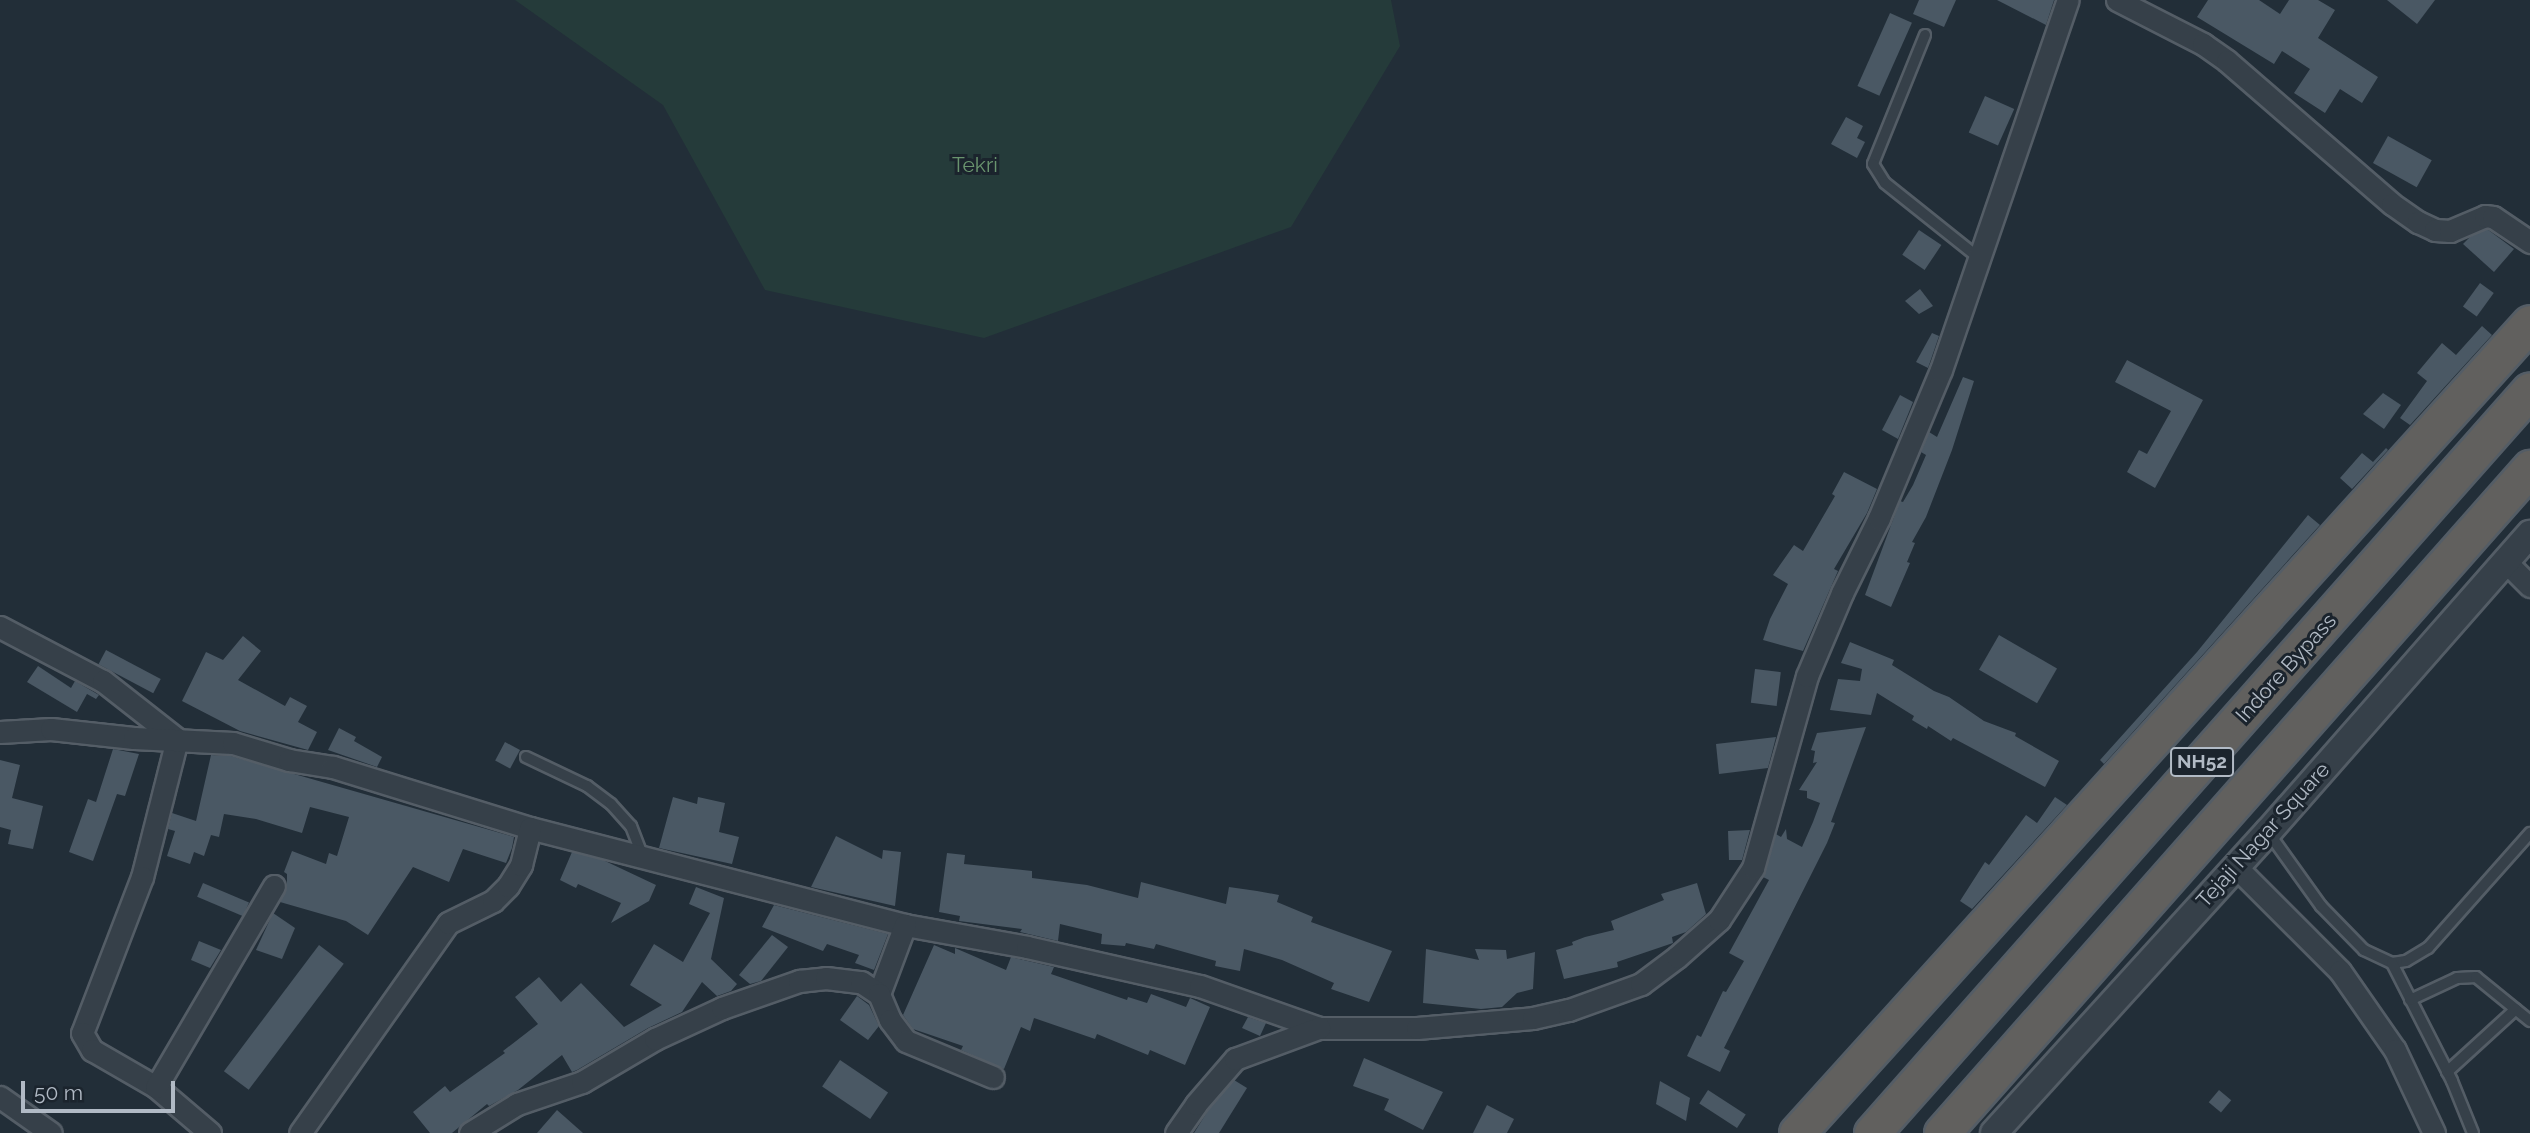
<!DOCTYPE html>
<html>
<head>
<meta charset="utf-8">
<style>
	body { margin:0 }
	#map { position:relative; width:2530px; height:1133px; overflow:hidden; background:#222e38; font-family:Raleway,sans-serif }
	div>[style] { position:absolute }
	.green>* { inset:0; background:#253b3a }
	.building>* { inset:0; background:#4a5864; transform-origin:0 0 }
	.roads { filter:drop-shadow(2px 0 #545d66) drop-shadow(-2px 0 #545d66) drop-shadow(0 2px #545d66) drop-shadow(0 -2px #545d66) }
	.service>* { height:10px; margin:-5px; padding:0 5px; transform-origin:5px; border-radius:5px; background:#364049 }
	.minor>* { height:21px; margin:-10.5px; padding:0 10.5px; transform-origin:10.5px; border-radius:10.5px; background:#364049 }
	.tertiary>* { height:26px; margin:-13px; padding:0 13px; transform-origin:13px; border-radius:13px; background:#364049 }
	.trunk>* { height:35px; margin:-17.5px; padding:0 17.5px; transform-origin:17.5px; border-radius:17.5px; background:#61605e }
	span { translate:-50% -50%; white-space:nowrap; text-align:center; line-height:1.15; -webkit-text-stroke:6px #1b242d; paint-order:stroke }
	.shield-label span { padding:2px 5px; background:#1b242d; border:2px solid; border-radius:5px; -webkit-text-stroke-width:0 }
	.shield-label { font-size:19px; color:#b1bac5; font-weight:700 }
	.park-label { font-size:21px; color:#69946e }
	.street-label { font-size:21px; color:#b1bac5 }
	.scale { position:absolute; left:21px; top:1081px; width:154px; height:32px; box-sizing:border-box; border:4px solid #b1bac5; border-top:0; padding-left:9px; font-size:21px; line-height:24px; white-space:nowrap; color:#b1bac5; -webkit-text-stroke:5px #1b242d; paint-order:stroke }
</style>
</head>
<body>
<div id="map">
	<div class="green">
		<i style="clip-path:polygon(515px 0,1391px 0,1400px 46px,1291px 227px,984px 338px,765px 290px,663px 105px)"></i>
	</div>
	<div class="building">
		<i style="clip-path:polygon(1919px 0,1956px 0,1944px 27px,1913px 14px)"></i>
		<i style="clip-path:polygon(1997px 0,2054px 0,2046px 25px)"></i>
		<i style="clip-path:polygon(2208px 0,2259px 0,2280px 14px,2289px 0,2318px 0,2335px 10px,2318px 38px,2378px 77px,2362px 103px,2340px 89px,2325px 113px,2294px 93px,2310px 69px,2282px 51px,2274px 64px,2197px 17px)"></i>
		<i style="clip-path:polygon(2387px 0,2435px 0,2417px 24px)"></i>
		<i style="left:1890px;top:13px;width:24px;height:80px;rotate:24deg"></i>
		<i style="left:1985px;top:96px;width:32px;height:40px;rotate:24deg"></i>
		<i style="clip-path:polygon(1846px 117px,1863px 126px,1857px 138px,1865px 142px,1857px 158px,1831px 144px)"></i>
		<i style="left:2388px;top:136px;width:50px;height:31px;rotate:29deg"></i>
		<i style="clip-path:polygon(2487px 229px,2514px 249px,2494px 272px,2463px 244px,2470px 237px)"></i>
		<i style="left:1919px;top:230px;width:27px;height:30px;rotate:34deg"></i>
		<i style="left:2480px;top:283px;width:17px;height:29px;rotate:36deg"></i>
		<i style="clip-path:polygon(1920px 289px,1933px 306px,1919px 314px,1905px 301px)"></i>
		<i style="clip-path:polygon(2482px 326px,2492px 335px,2410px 425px,2400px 418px,2427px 381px,2417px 373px,2442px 343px,2456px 355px)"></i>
		<i style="clip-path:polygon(1932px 333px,1939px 336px,1928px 368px,1916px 362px)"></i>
		<i style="clip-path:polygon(2127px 360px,2203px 400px,2155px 488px,2127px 472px,2139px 450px,2147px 454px,2171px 411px,2115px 382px)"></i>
		<i style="clip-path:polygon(1963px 377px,1974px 381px,1952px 450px,1926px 517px,1912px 542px,1915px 543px,1907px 562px,1910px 563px,1891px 607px,1865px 595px,1900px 501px,1903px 502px,1913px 485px,1926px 455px,1921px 452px,1929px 432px,1937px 437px)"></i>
		<i style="clip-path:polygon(2383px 393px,2401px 405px,2384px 429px,2363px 414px)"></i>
		<i style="clip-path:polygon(1900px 395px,1913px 402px,1898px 439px,1882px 430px)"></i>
		<i style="clip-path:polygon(2386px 448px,2388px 450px,2352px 489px,2340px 478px,2362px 453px,2373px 462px)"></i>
		<i style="clip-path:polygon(1844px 472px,1877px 489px,1867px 513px,1834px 569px,1838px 571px,1803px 651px,1763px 640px,1770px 619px,1788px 584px,1773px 575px,1794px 545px,1803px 551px,1835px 496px,1832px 494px)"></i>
		<i style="clip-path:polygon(2308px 515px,2320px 525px,2104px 764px,2100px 760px,2197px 652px)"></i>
		<i style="left:1999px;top:635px;width:67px;height:40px;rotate:30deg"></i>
		<i style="clip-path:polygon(243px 636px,261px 651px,238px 680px,285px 706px,290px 697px,307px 706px,298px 722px,317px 732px,308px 750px,240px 731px,182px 701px,206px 652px,223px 660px)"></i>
		<i style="clip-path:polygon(1850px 642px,1894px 660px,1892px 665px,1934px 691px,1949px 697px,1984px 721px,2016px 733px,2015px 736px,2059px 761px,2045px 787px,1953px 738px,1951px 741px,1928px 726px,1927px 729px,1912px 720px,1914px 716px,1877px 693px,1871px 715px,1830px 710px,1838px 679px,1860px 681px,1862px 669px,1841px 663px)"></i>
		<i style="left:106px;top:650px;width:62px;height:16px;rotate:28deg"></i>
		<i style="clip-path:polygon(38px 666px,71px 688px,75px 681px,99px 695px,96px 699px,87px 694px,77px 712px,27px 682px)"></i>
		<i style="left:1755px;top:669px;width:26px;height:34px;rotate:7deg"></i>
		<i style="clip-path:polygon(1866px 727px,1831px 822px,1835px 823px,1827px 843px,1724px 1048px,1730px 1051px,1720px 1072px,1687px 1056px,1697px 1035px,1701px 1037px,1723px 991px,1726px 992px,1744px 961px,1729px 953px,1769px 880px,1763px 877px,1776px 834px,1781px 837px,1786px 829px,1787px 839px,1802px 847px,1813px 822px,1820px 803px,1807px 798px,1807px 791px,1799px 790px,1817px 762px,1813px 763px,1815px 751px,1811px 750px,1817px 733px)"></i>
		<i style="clip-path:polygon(339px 728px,356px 737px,354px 741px,382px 757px,377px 767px,328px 750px)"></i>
		<i style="clip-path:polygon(1776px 737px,1768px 768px,1719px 774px,1716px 744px)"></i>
		<i style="left:505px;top:742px;width:17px;height:21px;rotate:28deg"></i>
		<i style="clip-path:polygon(113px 749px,139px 754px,125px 796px,117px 794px,93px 861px,69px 852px,88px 799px,96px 802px)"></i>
		<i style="clip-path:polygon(211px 755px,231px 756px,514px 837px,512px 848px,506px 863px,463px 849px,449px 882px,413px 867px,368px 935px,346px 921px,280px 902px,287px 887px,287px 874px,284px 872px,292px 851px,326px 864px,329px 853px,337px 856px,349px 817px,310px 807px,302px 833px,256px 819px,224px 814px,219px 837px,211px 835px,204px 856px,194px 852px,190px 864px,167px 856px,175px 831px,168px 829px,172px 813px,196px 821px)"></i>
		<i style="clip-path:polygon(0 760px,20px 765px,12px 798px,43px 806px,33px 849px,8px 844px,11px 830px,0 827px)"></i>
		<i style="clip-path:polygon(673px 797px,697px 804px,698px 797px,725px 803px,719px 832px,739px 837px,732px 864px,659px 848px)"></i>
		<i style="clip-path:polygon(2055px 797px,2067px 805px,1972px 909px,1960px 901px,1985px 862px,1989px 865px,2026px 815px,2037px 823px)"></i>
		<i style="clip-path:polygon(1750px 830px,1742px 860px,1729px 860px,1728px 831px)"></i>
		<i style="clip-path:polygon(836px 836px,882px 859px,883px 850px,901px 852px,895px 906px,811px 887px)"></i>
		<i style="clip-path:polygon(572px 852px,603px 860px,656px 885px,649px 901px,611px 923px,621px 903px,578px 884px,576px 888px,560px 880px)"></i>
		<i style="clip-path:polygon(947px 853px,965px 855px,964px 864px,1032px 871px,1032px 878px,1087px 885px,1138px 898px,1141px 882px,1226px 904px,1229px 887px,1257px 891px,1279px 895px,1277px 902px,1313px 917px,1311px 922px,1392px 951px,1369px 1002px,1331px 989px,1334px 983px,1282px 960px,1244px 949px,1240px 971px,1215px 966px,1216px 961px,1156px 944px,1154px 949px,1126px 943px,1125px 946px,1101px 944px,1102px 934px,1060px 924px,1058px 941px,1020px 932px,1022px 929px,959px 921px,960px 916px,939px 912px)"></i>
		<i style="left:203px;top:883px;width:50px;height:15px;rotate:23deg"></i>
		<i style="clip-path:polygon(1697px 883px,1706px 914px,1686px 932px,1672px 937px,1673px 943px,1617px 962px,1618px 967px,1564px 979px,1556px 950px,1573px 945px,1572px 942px,1585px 937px,1614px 930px,1611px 921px,1664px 900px,1661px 894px)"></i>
		<i style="clip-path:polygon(696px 887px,724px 898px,711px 959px,737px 984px,731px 991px,717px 996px,702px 982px,682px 1012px,648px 1028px,577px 1070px,572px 1072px,562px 1055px,518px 1090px,489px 1106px,487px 1104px,452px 1133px,430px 1133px,413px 1112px,445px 1086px,450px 1092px,505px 1053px,503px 1051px,538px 1024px,515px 997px,539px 977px,561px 1002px,581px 983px,624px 1027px,662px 1005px,630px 985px,654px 944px,683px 962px,710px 913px,689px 904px)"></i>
		<i style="clip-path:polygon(774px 905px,888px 934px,874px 970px,855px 963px,859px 955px,827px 944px,823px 951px,762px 927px)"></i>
		<i style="clip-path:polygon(273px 913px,295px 928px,282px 959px,256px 950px)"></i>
		<i style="clip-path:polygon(772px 935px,788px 947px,761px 981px,750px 984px,739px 975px)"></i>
		<i style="clip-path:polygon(199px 941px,221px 950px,210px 968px,191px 960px)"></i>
		<i style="left:319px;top:945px;width:31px;height:158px;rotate:37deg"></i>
		<i style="clip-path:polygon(934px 945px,955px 954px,955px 948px,1006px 970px,1011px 957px,1054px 967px,1051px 974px,1127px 1000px,1128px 997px,1147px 1003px,1151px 994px,1186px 1007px,1190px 998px,1210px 1007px,1185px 1065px,1150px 1050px,1148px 1055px,1097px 1034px,1095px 1039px,1034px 1018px,1030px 1031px,1021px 1027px,1004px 1069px,961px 1050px,963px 1046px,913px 1029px,903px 1015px)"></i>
		<i style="clip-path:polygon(1426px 949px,1479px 960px,1475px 949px,1506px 950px,1507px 959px,1535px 952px,1533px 989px,1517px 993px,1502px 1007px,1481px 1009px,1423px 1003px)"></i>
		<i style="clip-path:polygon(857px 996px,869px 1005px,879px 1026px,868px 1040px,840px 1020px)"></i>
		<i style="clip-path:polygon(1248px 1017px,1266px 1023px,1260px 1036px,1242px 1028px)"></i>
		<i style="clip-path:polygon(1364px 1058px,1443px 1092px,1423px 1130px,1384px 1110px,1389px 1099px,1353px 1086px)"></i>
		<i style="left:840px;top:1060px;width:58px;height:32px;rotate:34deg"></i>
		<i style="clip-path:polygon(1234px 1080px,1247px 1088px,1219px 1133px,1194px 1133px,1209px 1109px)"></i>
		<i style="clip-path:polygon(1660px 1081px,1690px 1098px,1686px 1121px,1656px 1104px)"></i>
		<i style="left:1708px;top:1090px;width:45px;height:16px;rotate:33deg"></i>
		<i style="left:2219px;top:1090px;width:16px;height:16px;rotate:40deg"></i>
		<i style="clip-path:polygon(1487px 1105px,1514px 1119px,1507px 1133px,1473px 1133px)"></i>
		<i style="clip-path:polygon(557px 1110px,583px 1133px,537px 1133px)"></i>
	</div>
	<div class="roads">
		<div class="service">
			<i style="left:1925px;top:35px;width:139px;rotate:112deg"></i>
			<i style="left:1873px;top:164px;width:22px;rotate:58deg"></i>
			<i style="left:1885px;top:183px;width:120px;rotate:38.6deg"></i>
			<i style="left:526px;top:757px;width:68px;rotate:25.4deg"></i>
			<i style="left:587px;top:786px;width:30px;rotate:37deg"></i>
			<i style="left:611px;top:804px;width:30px;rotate:48deg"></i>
			<i style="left:631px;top:826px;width:33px;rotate:69deg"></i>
			<i style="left:2268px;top:832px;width:91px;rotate:54.4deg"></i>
			<i style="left:2321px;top:906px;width:62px;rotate:45.7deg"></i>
			<i style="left:2364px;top:950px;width:31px;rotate:25deg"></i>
			<i style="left:2392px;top:963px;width:14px;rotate:-8deg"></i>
			<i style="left:2406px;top:961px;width:26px;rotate:-31deg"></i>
			<i style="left:2428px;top:948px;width:154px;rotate:-48.4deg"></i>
			<i style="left:2392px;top:963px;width:132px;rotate:63deg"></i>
			<i style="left:2452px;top:1081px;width:56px;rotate:68deg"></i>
			<i style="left:2410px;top:1000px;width:52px;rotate:-25.1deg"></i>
			<i style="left:2457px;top:978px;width:19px;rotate:-3deg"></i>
			<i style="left:2476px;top:977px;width:70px;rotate:39.2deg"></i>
			<i style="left:2447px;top:1072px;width:93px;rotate:-42.4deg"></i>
		</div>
		<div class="minor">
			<i style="left:2117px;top:0;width:97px;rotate:27.1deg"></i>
			<i style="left:2203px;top:44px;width:29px;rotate:35deg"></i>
			<i style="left:2227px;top:61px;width:218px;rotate:40.9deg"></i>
			<i style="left:2392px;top:204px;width:32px;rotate:35deg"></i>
			<i style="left:2418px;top:222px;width:19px;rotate:25deg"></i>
			<i style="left:2435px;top:230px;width:15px;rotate:4deg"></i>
			<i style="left:2450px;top:231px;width:38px;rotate:-23deg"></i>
			<i style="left:2485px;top:216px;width:8px;rotate:7deg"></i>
			<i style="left:2493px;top:217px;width:45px;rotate:34deg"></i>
			<i style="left:2506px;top:562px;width:34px;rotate:45deg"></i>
			<i style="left:0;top:627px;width:116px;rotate:27.7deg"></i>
			<i style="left:103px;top:681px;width:94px;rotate:38.1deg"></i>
			<i style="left:177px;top:739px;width:142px;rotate:104.2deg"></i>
			<i style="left:142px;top:877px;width:167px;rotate:111deg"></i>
			<i style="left:82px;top:1033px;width:20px;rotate:60deg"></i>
			<i style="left:92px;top:1050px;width:74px;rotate:30deg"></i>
			<i style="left:156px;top:1087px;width:71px;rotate:40.4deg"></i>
			<i style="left:0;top:732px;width:51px;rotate:-3.4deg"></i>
			<i style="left:51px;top:729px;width:83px;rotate:6.2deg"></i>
			<i style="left:134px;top:738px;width:99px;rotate:2.9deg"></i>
			<i style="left:233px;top:743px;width:59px;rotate:16.9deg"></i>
			<i style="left:289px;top:760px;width:45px;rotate:9deg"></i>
			<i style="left:333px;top:767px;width:206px;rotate:17.2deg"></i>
			<i style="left:530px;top:828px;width:387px;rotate:14.5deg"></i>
			<i style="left:905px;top:925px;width:124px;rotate:10.2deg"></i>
			<i style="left:1027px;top:947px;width:177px;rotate:12.7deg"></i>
			<i style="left:1200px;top:986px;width:126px;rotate:19.4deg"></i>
			<i style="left:1319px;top:1028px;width:98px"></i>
			<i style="left:1417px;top:1028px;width:116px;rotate:-4.9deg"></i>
			<i style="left:1533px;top:1018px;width:37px;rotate:-13deg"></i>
			<i style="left:1569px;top:1010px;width:77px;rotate:-19.9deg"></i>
			<i style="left:1641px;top:984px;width:45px;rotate:-36.9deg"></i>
			<i style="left:1677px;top:957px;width:56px;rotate:-41.4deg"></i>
			<i style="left:1719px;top:920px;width:62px;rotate:-56.8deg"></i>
			<i style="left:1753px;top:868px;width:199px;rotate:-74.3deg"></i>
			<i style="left:1807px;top:676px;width:90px;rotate:-67.1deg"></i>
			<i style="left:1842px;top:593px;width:84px;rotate:-63.7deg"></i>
			<i style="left:1879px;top:518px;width:160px;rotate:-67.3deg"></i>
			<i style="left:1941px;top:370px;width:391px;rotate:-71.1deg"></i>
			<i style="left:2235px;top:866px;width:148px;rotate:45deg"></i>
			<i style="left:2340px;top:971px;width:96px;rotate:55.2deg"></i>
			<i style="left:2395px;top:1050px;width:92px;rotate:64.8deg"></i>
			<i style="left:879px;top:994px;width:74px;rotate:-69.4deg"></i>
			<i style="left:156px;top:1087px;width:233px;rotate:-59.6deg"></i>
			<i style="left:0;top:1097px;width:62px;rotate:35.2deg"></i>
			<i style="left:300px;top:1133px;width:257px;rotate:-54.8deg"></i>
			<i style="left:448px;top:923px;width:50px;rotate:-26.1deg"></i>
			<i style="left:493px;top:901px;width:21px;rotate:-45deg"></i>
			<i style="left:508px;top:886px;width:25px;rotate:-58deg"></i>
			<i style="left:521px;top:865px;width:38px;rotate:-76deg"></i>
			<i style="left:470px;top:1133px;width:55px;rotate:-31.7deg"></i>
			<i style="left:517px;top:1104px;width:69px;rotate:-18.7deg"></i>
			<i style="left:582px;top:1082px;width:85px;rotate:-30.5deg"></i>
			<i style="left:655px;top:1039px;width:74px;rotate:-24.8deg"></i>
			<i style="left:722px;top:1008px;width:82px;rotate:-19.3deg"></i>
			<i style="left:799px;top:981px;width:27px;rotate:-6deg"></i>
			<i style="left:826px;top:978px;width:35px;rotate:7deg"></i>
			<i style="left:861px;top:982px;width:22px;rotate:34deg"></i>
			<i style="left:879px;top:994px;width:28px;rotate:67deg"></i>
			<i style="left:890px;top:1020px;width:26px;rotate:53deg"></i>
			<i style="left:906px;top:1041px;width:94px;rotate:22.5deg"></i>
			<i style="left:1176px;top:1133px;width:35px;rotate:-55deg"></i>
			<i style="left:1196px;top:1104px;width:60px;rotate:-49.1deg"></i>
			<i style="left:1235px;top:1059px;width:90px;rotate:-20.3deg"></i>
		</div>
		<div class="tertiary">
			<i style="left:1994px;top:1133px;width:407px;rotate:-47.7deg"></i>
			<i style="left:2268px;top:832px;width:397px;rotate:-48.7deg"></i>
		</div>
		<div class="trunk">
			<i style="left:1797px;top:1133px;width:1092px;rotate:-47.86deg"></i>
			<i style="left:1872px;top:1133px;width:992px;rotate:-48.47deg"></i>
			<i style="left:1942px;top:1133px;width:888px;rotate:-48.52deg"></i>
		</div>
	</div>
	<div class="shield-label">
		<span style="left:2202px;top:762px">NH52</span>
	</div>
	<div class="park-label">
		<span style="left:975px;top:165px">Tekri</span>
	</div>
	<div class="street-label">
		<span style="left:2286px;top:668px;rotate:-48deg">Indore Bypass</span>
		<span style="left:2263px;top:835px;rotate:-48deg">Tejaji Nagar Square</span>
	</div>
	<div class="scale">50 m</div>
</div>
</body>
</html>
